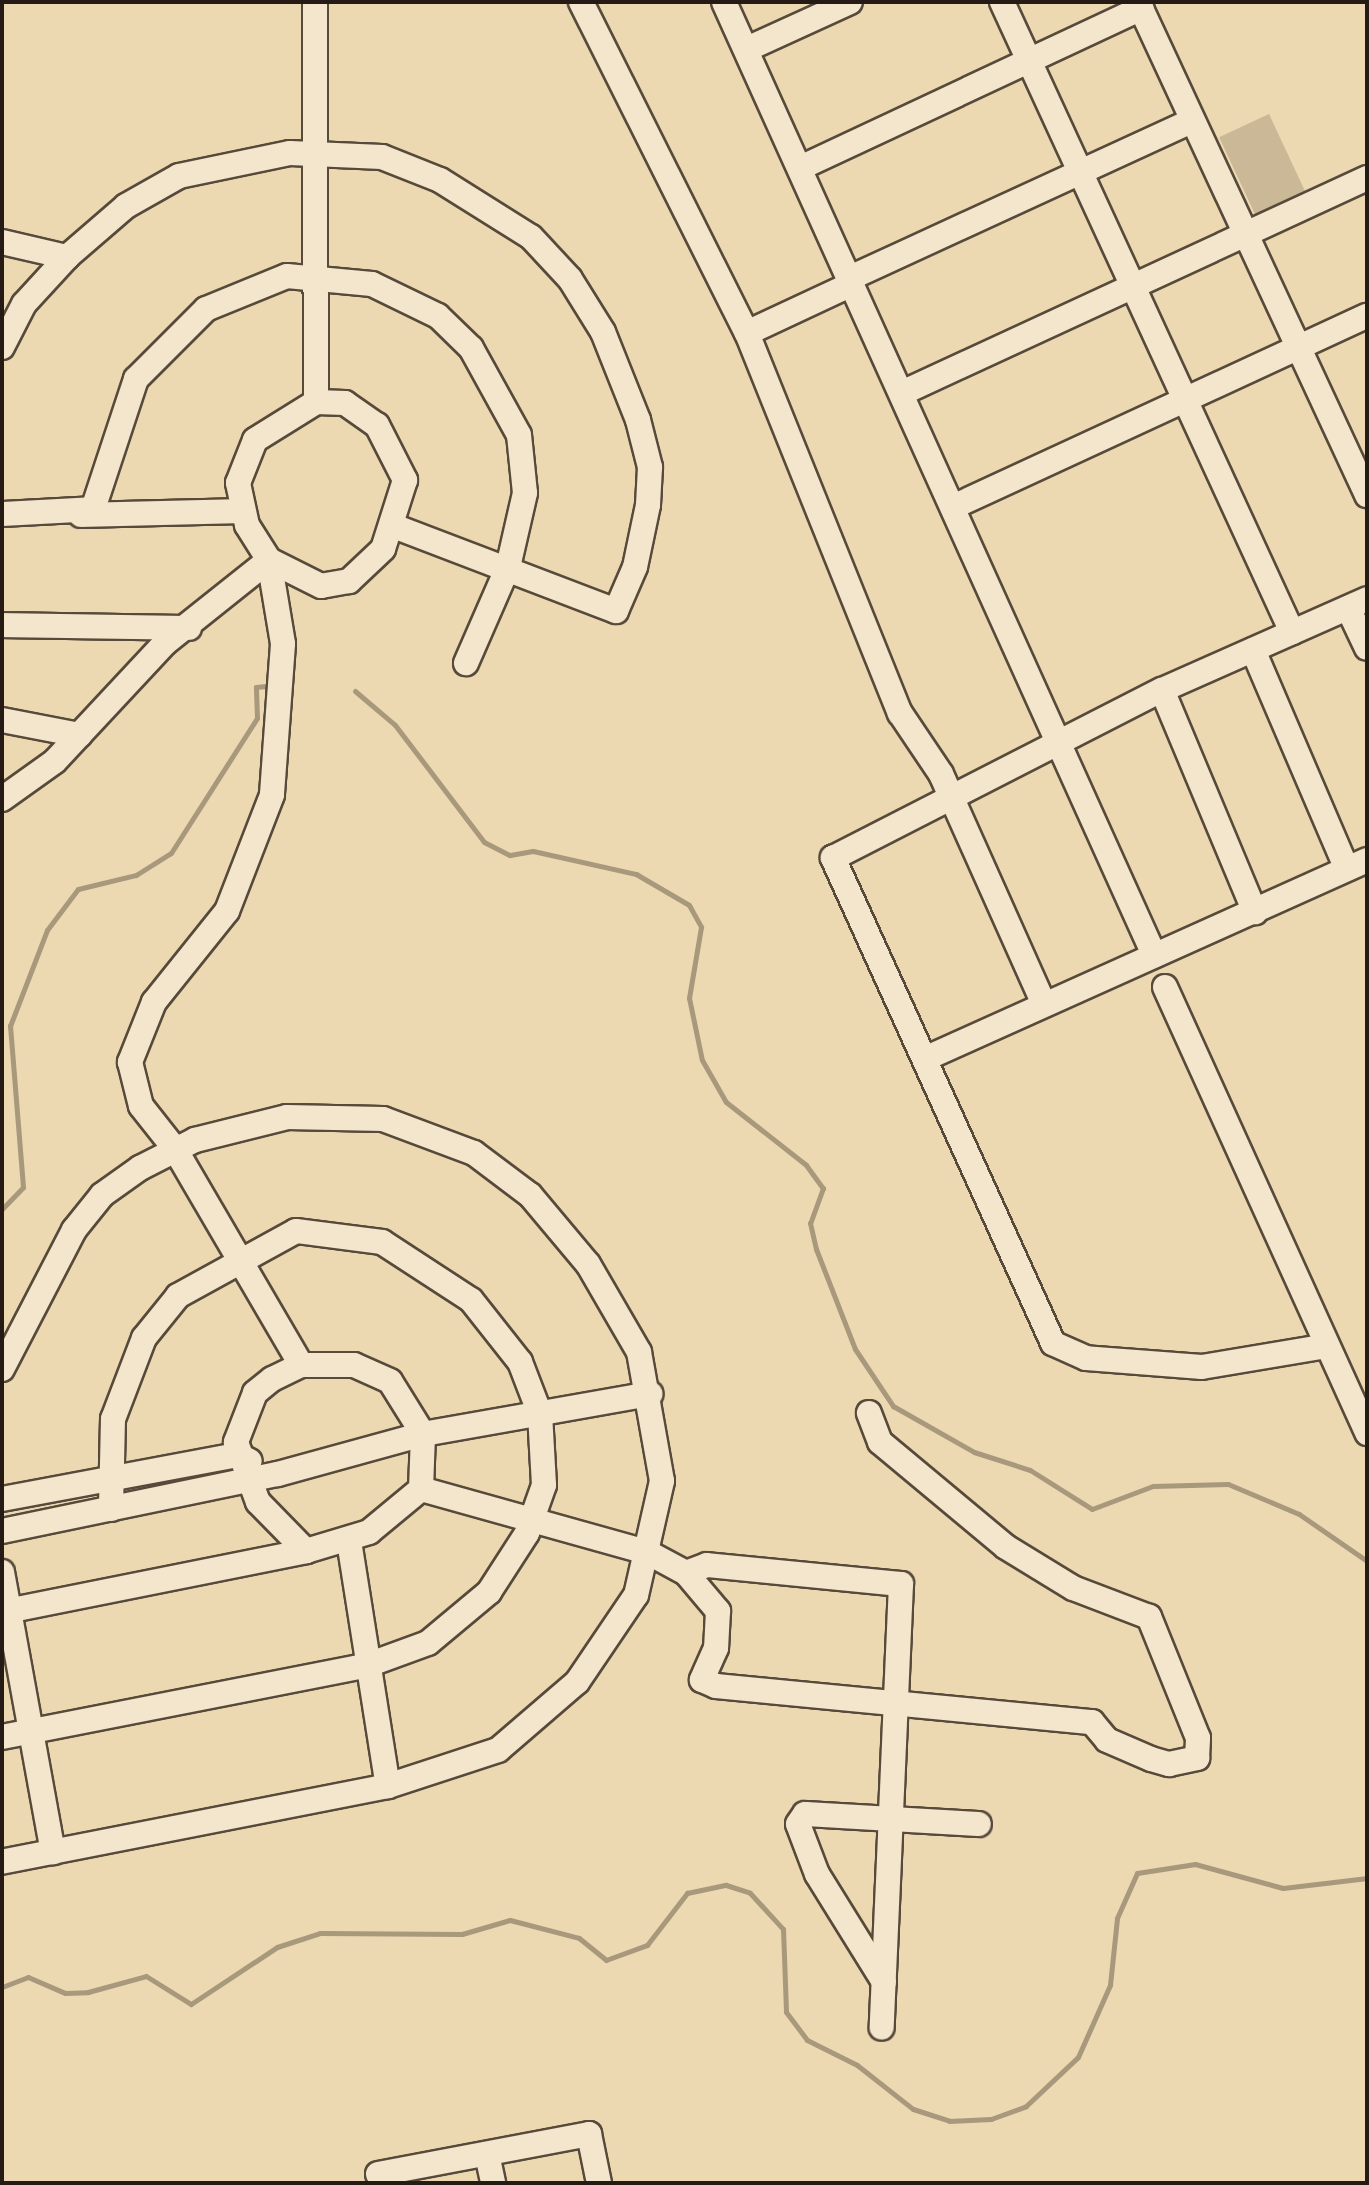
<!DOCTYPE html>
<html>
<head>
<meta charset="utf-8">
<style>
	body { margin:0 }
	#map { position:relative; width:1369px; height:2185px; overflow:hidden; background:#ecd8b1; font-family:Alegreya,serif }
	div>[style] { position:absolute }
	.green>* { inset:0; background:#cab896; transform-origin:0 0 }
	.stream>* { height:5px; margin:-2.5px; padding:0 2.5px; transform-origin:2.5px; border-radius:2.5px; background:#a8987c }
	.roads { filter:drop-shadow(2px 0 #574a3b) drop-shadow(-2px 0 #574a3b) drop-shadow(0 2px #574a3b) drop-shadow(0 -2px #574a3b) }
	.minor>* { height:24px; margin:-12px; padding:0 12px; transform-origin:12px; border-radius:12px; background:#f3e6cc }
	span { translate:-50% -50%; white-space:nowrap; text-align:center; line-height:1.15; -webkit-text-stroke:6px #f3e6cc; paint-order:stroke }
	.frame { position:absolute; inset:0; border:4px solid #251b14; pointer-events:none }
</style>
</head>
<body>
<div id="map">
	<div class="green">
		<i style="left:1269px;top:114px;width:85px;height:55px;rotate:65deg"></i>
	</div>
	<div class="stream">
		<i style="left:355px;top:691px;width:52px;rotate:40.4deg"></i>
		<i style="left:395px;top:725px;width:147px;rotate:52.7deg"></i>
		<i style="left:484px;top:842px;width:29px;rotate:27deg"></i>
		<i style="left:510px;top:855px;width:23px;rotate:-10deg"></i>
		<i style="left:533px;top:851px;width:106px;rotate:12.6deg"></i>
		<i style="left:636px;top:874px;width:61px;rotate:30.3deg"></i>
		<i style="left:689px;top:905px;width:25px;rotate:61deg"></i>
		<i style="left:701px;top:927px;width:72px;rotate:99.6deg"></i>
		<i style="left:689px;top:998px;width:63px;rotate:78.2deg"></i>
		<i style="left:702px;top:1060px;width:48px;rotate:60.3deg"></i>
		<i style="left:726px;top:1102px;width:102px;rotate:38.2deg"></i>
		<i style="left:806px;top:1165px;width:29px;rotate:54deg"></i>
		<i style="left:823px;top:1188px;width:37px;rotate:110deg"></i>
		<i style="left:810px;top:1223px;width:27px;rotate:77deg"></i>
		<i style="left:816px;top:1249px;width:107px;rotate:68.7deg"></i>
		<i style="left:855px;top:1349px;width:69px;rotate:56.3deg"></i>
		<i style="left:893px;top:1406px;width:93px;rotate:29.6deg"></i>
		<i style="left:974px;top:1452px;width:59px;rotate:17.8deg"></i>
		<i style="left:1030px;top:1470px;width:73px;rotate:32.2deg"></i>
		<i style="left:1092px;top:1509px;width:65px;rotate:-20.7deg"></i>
		<i style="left:1153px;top:1486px;width:75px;rotate:-1.5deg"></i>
		<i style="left:1228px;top:1484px;width:77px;rotate:22.9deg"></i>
		<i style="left:1299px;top:1514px;width:83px;rotate:34.7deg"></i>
		<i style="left:2px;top:1209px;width:30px;rotate:-46deg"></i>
		<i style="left:23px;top:1187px;width:162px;rotate:-94.6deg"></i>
		<i style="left:10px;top:1026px;width:103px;rotate:-68.9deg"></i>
		<i style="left:47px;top:930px;width:51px;rotate:-52.9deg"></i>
		<i style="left:78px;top:889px;width:60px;rotate:-13.6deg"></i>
		<i style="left:136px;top:875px;width:41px;rotate:-32.2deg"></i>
		<i style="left:171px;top:853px;width:160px;rotate:-57.5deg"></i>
		<i style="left:257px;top:718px;width:31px;rotate:-92deg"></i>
		<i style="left:256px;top:687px;width:10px;rotate:-6deg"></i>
		<i style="left:2px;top:1987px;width:28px;rotate:-21deg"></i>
		<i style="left:28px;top:1977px;width:40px;rotate:23.4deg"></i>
		<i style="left:65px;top:1993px;width:23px;rotate:-2deg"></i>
		<i style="left:88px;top:1992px;width:60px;rotate:-15.4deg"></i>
		<i style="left:146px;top:1976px;width:53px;rotate:31.9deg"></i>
		<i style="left:191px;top:2004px;width:103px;rotate:-33.5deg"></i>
		<i style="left:277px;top:1947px;width:45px;rotate:-18deg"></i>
		<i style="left:320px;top:1933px;width:142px;rotate:0.4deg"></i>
		<i style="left:462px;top:1934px;width:50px;rotate:-16.3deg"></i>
		<i style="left:510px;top:1920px;width:71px;rotate:14.6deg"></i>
		<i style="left:579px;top:1938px;width:35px;rotate:39deg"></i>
		<i style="left:606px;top:1960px;width:44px;rotate:-20.1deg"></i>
		<i style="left:647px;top:1945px;width:66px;rotate:-52.4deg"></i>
		<i style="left:687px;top:1893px;width:40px;rotate:-12deg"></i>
		<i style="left:726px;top:1885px;width:25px;rotate:18deg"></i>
		<i style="left:750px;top:1893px;width:49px;rotate:47.5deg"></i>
		<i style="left:783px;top:1929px;width:83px;rotate:87.9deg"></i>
		<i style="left:786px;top:2012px;width:35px;rotate:53deg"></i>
		<i style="left:807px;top:2040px;width:56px;rotate:26.6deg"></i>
		<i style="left:857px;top:2065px;width:71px;rotate:38.2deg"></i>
		<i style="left:913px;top:2109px;width:38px;rotate:18deg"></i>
		<i style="left:949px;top:2121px;width:42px;rotate:-2.7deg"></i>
		<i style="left:991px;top:2119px;width:37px;rotate:-20deg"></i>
		<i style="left:1026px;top:2106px;width:71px;rotate:-43.3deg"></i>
		<i style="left:1078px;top:2057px;width:79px;rotate:-66deg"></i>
		<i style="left:1110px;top:1985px;width:67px;rotate:-84deg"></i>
		<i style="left:1117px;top:1918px;width:49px;rotate:-66deg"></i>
		<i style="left:1137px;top:1873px;width:59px;rotate:-8.8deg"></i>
		<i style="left:1195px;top:1864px;width:91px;rotate:15.3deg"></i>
		<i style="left:1283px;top:1888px;width:85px;rotate:-6.8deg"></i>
	</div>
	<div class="roads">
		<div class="minor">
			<i style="left:315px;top:2px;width:400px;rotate:89.9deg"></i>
			<i style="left:581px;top:2px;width:370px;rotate:63.4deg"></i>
			<i style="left:747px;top:333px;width:410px;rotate:68.1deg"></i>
			<i style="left:900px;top:713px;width:73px;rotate:56.1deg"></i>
			<i style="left:941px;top:774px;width:252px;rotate:65.9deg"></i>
			<i style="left:724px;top:2px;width:1046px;rotate:65.71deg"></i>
			<i style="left:1002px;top:2px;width:694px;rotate:65.28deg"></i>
			<i style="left:1138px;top:2px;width:544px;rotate:65.08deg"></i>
			<i style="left:747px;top:49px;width:113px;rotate:-24.5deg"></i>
			<i style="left:800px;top:168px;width:377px;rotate:-25.1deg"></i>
			<i style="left:2px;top:242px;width:67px;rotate:13deg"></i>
			<i style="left:850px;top:278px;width:375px;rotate:-24.7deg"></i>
			<i style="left:747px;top:333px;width:116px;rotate:-25deg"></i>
			<i style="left:2px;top:347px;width:48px;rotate:-62.9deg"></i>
			<i style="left:24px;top:304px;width:64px;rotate:-47.5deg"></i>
			<i style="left:67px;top:257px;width:78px;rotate:-40.8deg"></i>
			<i style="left:126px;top:206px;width:61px;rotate:-29.5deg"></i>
			<i style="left:179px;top:176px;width:113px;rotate:-11.7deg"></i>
			<i style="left:290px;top:153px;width:92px;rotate:2.5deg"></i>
			<i style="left:382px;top:157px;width:62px;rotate:21.6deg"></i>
			<i style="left:440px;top:180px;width:107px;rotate:32.1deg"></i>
			<i style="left:531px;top:237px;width:57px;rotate:47.1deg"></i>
			<i style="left:570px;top:279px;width:62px;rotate:58.1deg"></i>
			<i style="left:603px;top:332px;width:95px;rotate:68.3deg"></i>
			<i style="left:638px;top:420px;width:49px;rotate:75.7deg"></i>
			<i style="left:650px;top:467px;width:38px;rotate:93deg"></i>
			<i style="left:648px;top:505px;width:63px;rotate:101.8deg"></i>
			<i style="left:635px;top:567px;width:48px;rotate:113.4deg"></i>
			<i style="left:616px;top:611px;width:235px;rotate:-159.1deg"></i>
			<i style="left:902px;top:393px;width:512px;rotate:-24.81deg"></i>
			<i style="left:316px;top:402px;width:29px;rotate:2deg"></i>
			<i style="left:345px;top:403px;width:39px;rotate:35deg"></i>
			<i style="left:377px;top:425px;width:62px;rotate:63deg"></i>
			<i style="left:405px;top:480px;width:72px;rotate:107.7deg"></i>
			<i style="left:383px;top:549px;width:47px;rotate:136.7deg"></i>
			<i style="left:349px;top:581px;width:28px;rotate:170deg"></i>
			<i style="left:321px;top:586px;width:58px;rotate:-153.4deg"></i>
			<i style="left:269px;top:560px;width:41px;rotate:-122.2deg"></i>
			<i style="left:247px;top:525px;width:43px;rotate:-102.1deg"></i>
			<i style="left:238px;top:483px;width:46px;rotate:-68.4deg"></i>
			<i style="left:255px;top:440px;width:72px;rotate:-31.9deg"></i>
			<i style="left:953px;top:507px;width:456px;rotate:-24.8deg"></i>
			<i style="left:2px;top:514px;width:91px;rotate:-3.1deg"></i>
			<i style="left:93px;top:509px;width:137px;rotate:-71.7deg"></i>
			<i style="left:136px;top:379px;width:99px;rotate:-45deg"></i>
			<i style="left:206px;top:309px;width:87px;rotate:-22.2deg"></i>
			<i style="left:287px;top:276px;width:85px;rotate:5.4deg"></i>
			<i style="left:372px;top:284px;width:73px;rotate:25.9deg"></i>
			<i style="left:438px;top:316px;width:46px;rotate:44.1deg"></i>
			<i style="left:471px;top:348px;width:99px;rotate:61.1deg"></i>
			<i style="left:519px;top:435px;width:58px;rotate:84.1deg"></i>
			<i style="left:525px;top:493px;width:76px;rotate:102.9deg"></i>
			<i style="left:508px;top:567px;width:105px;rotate:113.6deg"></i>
			<i style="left:81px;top:515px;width:162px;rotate:-1.4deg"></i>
			<i style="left:1348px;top:608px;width:44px;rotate:64.6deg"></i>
			<i style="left:2px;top:625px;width:187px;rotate:0.9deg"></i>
			<i style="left:1253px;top:650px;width:238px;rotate:66.8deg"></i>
			<i style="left:1162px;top:690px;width:241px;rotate:67.3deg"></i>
			<i style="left:2px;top:720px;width:79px;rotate:10.9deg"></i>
			<i style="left:2px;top:799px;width:65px;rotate:-35.6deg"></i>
			<i style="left:55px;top:761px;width:161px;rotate:-47deg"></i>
			<i style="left:165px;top:643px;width:133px;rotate:-38.6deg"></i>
			<i style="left:269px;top:560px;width:85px;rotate:80.5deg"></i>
			<i style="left:283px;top:644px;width:151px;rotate:94.2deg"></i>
			<i style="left:272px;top:795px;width:124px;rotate:111.2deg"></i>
			<i style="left:227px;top:911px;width:117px;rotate:128.7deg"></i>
			<i style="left:154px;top:1002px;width:65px;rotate:111.8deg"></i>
			<i style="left:130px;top:1062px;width:45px;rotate:76deg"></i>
			<i style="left:141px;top:1106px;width:55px;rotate:51.7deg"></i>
			<i style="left:175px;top:1149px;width:250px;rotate:59.7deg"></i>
			<i style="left:1165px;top:987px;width:490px;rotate:65.6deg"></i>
			<i style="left:929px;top:1057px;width:480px;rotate:-24.2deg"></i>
			<i style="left:1327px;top:1346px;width:127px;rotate:170.5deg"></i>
			<i style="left:1202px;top:1367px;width:116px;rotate:-175.6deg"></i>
			<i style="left:1086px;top:1358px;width:36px;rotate:-156deg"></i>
			<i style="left:1053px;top:1343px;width:533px;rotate:-114.4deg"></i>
			<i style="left:833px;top:858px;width:369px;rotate:-27.1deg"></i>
			<i style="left:1162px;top:690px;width:224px;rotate:-23.9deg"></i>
			<i style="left:2px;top:1369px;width:157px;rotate:-62.6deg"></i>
			<i style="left:74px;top:1230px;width:45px;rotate:-51.3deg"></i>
			<i style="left:102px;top:1195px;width:47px;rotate:-35.4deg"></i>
			<i style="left:140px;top:1168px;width:62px;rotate:-27deg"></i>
			<i style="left:195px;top:1140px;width:95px;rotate:-14deg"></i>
			<i style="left:287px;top:1117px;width:96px;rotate:1.2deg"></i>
			<i style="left:383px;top:1119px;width:97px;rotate:20.5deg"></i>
			<i style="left:474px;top:1153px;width:70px;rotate:36.9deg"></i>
			<i style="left:530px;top:1195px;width:90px;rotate:50deg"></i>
			<i style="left:588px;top:1264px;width:102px;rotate:59.9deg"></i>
			<i style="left:639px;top:1352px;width:131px;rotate:79.9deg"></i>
			<i style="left:662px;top:1481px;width:117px;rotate:102.8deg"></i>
			<i style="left:636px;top:1595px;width:105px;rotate:124.1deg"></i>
			<i style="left:577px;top:1682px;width:104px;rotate:139.3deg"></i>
			<i style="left:498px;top:1750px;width:116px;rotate:161.9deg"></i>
			<i style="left:388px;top:1786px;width:393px;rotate:168.9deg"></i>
			<i style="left:421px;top:1489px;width:235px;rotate:15.6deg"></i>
			<i style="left:647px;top:1552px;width:44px;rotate:28.3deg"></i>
			<i style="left:686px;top:1573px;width:50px;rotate:49.9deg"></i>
			<i style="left:718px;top:1611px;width:37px;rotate:93deg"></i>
			<i style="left:716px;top:1648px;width:35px;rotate:114deg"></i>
			<i style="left:702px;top:1680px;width:15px;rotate:23deg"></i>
			<i style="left:716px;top:1686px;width:378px;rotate:5.5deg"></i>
			<i style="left:1092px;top:1722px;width:23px;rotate:50deg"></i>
			<i style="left:1107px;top:1740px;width:48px;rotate:23.4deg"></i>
			<i style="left:1151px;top:1759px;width:19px;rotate:16deg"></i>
			<i style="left:1169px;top:1764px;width:29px;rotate:-12deg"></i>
			<i style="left:1197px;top:1758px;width:20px;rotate:-87deg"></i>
			<i style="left:1198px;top:1738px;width:131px;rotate:-112deg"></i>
			<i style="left:1149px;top:1617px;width:81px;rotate:-159.1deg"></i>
			<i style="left:1073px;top:1588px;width:79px;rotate:-148.5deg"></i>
			<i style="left:1006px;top:1547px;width:164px;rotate:-140.2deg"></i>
			<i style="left:880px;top:1442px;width:31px;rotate:-111deg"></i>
			<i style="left:2px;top:1499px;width:240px;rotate:-10.6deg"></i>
			<i style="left:238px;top:1455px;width:13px;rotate:27deg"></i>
			<i style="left:2px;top:1531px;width:282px;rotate:-11.7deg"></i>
			<i style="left:278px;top:1474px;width:150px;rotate:-15.4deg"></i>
			<i style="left:423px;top:1434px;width:231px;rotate:-10deg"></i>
			<i style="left:349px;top:1541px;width:248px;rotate:81deg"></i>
			<i style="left:2px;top:1572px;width:285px;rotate:79.7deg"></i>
			<i style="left:686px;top:1573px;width:22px;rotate:-21deg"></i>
			<i style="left:707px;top:1565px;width:195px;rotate:5.6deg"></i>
			<i style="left:901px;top:1584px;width:444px;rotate:92.5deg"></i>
			<i style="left:2px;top:1612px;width:310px;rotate:-11.3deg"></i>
			<i style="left:306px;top:1551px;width:66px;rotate:-16.8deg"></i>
			<i style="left:369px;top:1532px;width:67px;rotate:-39.6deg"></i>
			<i style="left:421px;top:1489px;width:55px;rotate:-87.9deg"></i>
			<i style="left:423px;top:1434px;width:62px;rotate:-121.9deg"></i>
			<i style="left:390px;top:1381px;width:39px;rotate:-156deg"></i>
			<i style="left:354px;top:1365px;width:53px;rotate:180deg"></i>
			<i style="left:301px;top:1365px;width:32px;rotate:154deg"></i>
			<i style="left:272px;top:1379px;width:22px;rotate:141deg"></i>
			<i style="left:255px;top:1393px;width:53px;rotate:111.2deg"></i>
			<i style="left:236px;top:1442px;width:64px;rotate:69.9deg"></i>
			<i style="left:258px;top:1502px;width:69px;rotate:45.6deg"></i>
			<i style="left:2px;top:1737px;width:370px;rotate:-11.1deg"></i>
			<i style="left:365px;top:1666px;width:67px;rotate:-20.1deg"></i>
			<i style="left:428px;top:1643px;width:80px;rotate:-39.9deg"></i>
			<i style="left:489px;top:1592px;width:70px;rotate:-57.2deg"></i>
			<i style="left:527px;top:1533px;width:51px;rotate:-70.5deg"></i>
			<i style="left:544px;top:1485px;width:71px;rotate:-93.2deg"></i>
			<i style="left:540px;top:1414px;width:56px;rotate:-111deg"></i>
			<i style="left:520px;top:1362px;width:79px;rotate:-128.3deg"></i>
			<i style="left:471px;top:1300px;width:106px;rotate:-146.9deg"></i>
			<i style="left:382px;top:1242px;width:87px;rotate:-172.7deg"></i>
			<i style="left:296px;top:1231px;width:135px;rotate:151.2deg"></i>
			<i style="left:178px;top:1296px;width:54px;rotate:129deg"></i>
			<i style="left:144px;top:1338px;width:87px;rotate:110.9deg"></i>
			<i style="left:113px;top:1419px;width:90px;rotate:91.3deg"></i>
			<i style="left:884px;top:1982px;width:127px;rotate:-121.8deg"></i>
			<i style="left:817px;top:1874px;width:53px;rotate:-110.8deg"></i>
			<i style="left:798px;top:1824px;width:12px;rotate:-55deg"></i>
			<i style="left:805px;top:1814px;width:174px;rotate:3.3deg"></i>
			<i style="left:487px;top:2154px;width:30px;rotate:78deg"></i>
			<i style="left:378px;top:2174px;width:215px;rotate:-10.7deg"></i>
			<i style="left:589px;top:2134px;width:50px;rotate:78.5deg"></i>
		</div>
	</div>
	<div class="frame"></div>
</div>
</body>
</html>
